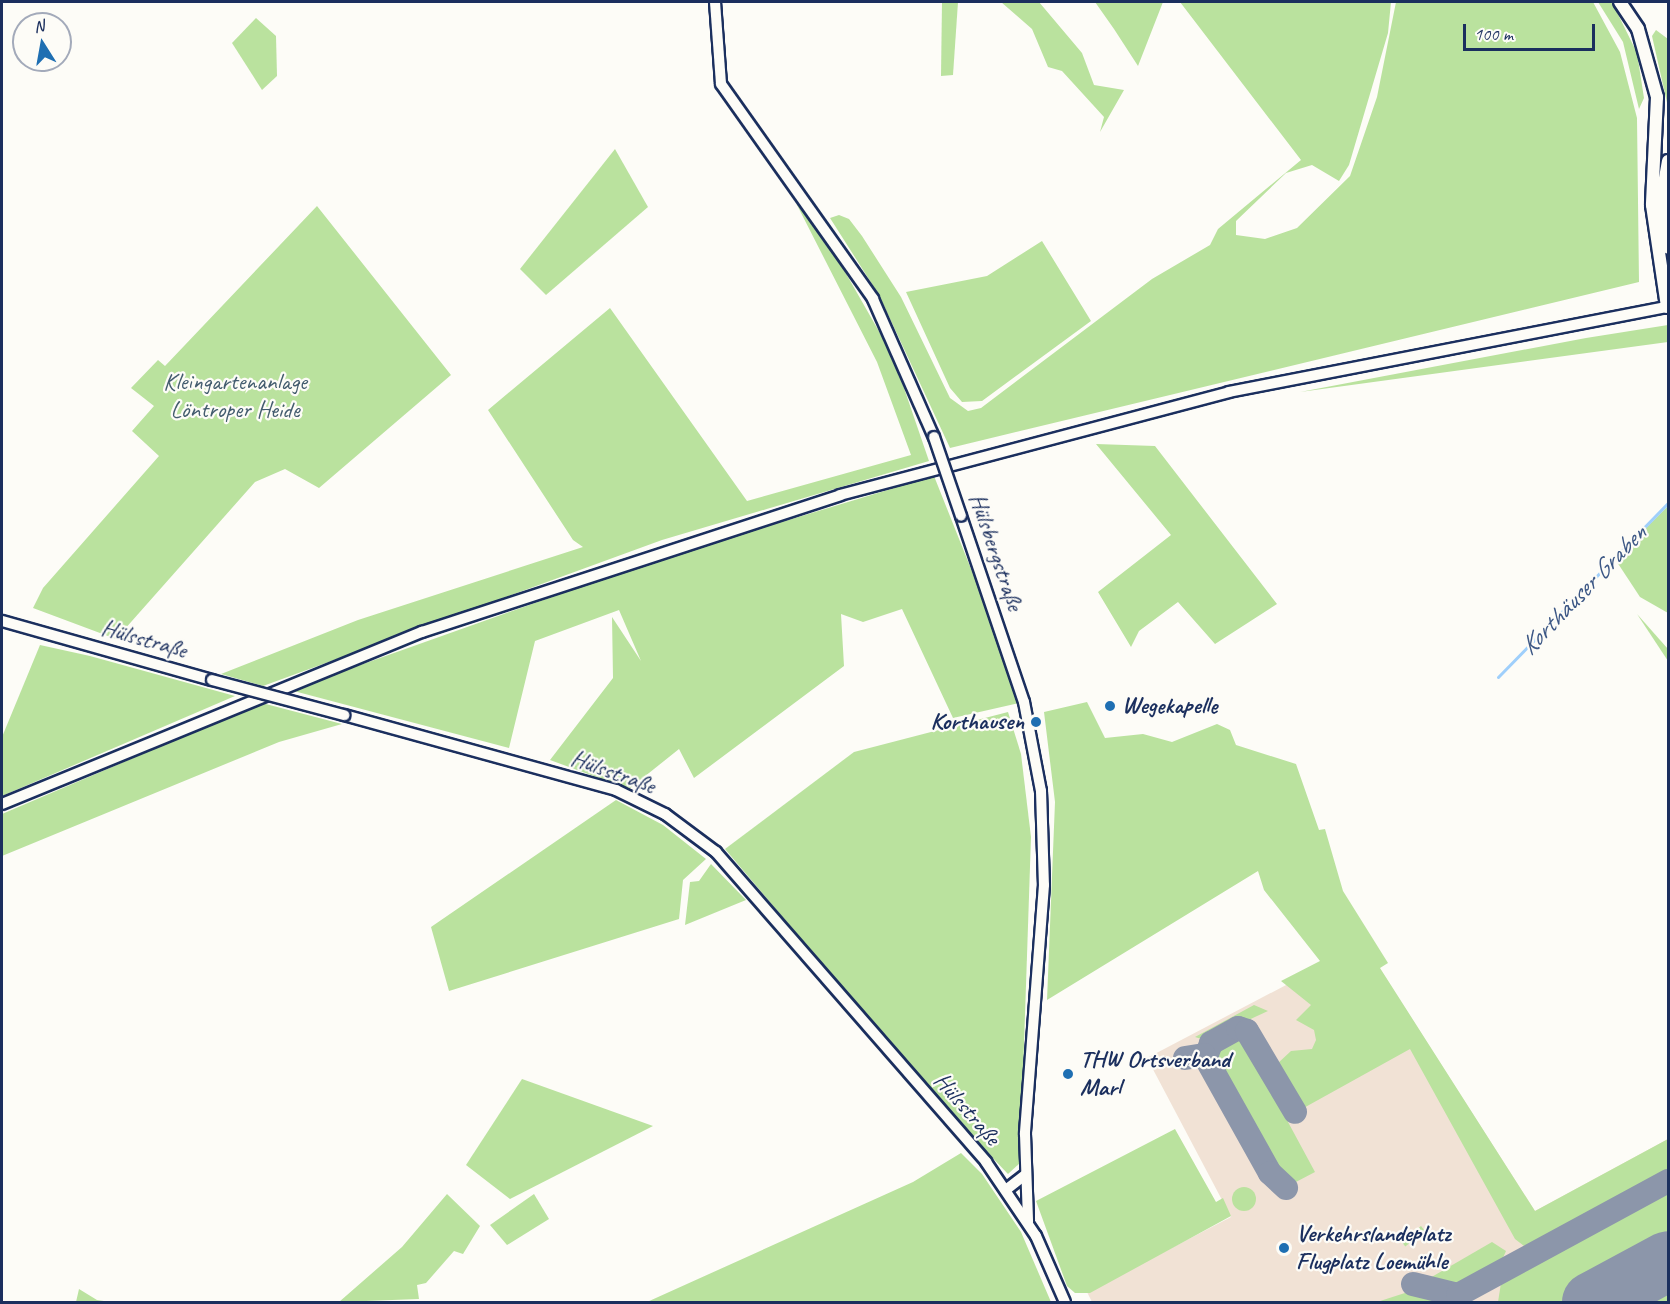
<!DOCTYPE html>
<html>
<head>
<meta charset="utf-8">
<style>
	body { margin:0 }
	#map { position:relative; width:1670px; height:1304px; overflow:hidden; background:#fdfcf7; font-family:Caveat,sans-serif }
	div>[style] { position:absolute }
	.built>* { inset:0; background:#f1e2d5 }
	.green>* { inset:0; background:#bae29e; transform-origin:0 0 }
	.round { border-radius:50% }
	.stream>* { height:3px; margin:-1.5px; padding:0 1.5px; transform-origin:1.5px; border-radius:1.5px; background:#9fcffb }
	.taxiway>* { height:24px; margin:-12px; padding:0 12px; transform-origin:12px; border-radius:12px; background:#8c96aa }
	.runway>* { height:60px; margin:-30px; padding:0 30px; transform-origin:30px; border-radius:30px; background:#8c96aa }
	.roads { filter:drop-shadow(2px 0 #1b2f5e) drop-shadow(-2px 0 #1b2f5e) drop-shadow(0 2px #1b2f5e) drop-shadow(0 -2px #1b2f5e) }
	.secondary>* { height:10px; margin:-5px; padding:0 5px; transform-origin:5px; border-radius:5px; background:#fdfcf7 }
	.highway>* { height:12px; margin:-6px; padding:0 6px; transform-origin:6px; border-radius:6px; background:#fdfcf7 }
	.bridges { filter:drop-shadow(2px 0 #1b2f5e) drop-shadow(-2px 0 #1b2f5e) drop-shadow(0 2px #1b2f5e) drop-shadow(0 -2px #1b2f5e) }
	.secondary-bridge>* { height:10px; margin:-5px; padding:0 5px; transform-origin:5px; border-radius:5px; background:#fdfcf7 }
	.dots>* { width:16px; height:16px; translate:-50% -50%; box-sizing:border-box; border:3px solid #fdfcf7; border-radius:50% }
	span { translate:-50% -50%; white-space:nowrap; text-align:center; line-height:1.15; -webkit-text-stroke:4.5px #fdfcf7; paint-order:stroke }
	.park-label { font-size:24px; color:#435c6e }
	.street-label { font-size:24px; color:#1b2f5e }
	.poi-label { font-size:24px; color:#1b2f5e; font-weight:700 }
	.left { translate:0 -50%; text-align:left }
	.right { translate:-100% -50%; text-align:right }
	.water-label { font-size:26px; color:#3c5785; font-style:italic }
	.frame { position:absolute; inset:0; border:3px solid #1b2f5e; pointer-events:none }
	.north { position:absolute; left:12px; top:12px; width:60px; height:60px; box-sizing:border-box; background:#fdfcf7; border:2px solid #a3aaba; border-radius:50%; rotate:349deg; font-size:16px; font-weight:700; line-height:24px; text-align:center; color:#1b2f5e }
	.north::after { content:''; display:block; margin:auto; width:21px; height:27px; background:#1f6fb2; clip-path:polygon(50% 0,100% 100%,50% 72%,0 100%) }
	.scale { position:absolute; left:1463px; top:24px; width:132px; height:27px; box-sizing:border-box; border:3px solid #1b2f5e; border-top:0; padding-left:8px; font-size:18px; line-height:21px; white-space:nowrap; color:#1b2f5e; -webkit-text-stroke:4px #fdfcf7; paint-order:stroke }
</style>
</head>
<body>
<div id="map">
	<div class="built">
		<i style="clip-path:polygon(1364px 944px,1535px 1211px,1668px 1139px,1668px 1302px,1092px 1302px,1087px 1292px,1231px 1217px,1147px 1058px)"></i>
	</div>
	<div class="green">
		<i style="clip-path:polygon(942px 2px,958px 2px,953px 75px,941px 76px)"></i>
		<i style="clip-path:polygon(1001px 2px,1039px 2px,1082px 53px,1094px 85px,1124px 90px,1100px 132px,1104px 117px,1062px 71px,1048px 67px,1032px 29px)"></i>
		<i style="clip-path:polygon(1095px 2px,1163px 2px,1138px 66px,1114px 29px)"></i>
		<i style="clip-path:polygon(1180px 2px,1391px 2px,1388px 33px,1349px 165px,1339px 181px,1312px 165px,1286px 173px,1236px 221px,1236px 235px,1265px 239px,1297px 228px,1350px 176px,1377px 97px,1396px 2px,1593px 2px,1620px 52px,1637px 118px,1639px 282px,950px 448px,879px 295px,830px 218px,839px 215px,849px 219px,862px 236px,901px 297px,950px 398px,968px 411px,981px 408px,1152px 279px,1210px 245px,1218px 229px,1301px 160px)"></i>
		<i style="clip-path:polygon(1598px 2px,1612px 2px,1637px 53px,1644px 98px,1639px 109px,1623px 42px)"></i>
		<i style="clip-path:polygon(256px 18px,276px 36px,277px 76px,262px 90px,232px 43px)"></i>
		<i style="clip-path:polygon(1656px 30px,1668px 39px,1668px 107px,1652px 36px)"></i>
		<i style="clip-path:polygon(615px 149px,648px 207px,546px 295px,520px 269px)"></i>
		<i style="clip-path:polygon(796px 203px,836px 256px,893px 356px,929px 461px,662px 540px,263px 686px,221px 674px,358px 620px,583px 547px,573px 540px,488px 410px,610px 308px,747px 501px,911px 455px,877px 362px)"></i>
		<i style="clip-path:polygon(317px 206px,451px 375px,319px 488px,285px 469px,255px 482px,116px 639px,33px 608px,43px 588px,159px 456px,132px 431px,154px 406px,131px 388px,158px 360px,165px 366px)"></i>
		<i style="clip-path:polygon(1042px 241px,1091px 321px,982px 401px,962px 402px,950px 388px,906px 292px,987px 276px)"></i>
		<i style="clip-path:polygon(1668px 325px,1668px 342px,1300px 392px,1586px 338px)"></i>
		<i style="clip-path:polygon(1096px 444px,1155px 446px,1277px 604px,1215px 644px,1178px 602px,1139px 631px,1131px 647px,1098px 592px,1171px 535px)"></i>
		<i style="clip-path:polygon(934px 476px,1024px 702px,953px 718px,902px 609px,863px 622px,841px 614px,844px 666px,694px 778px,679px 749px,629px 789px,550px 760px,613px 678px,612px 617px,641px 661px,619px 610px,535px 641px,509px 748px,290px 690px,653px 561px)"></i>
		<i style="clip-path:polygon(1668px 506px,1668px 613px,1640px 597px,1615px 559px)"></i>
		<i style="clip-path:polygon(1637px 614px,1668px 649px,1668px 661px)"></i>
		<i style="clip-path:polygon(40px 645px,90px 656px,235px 696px,2px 796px,2px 737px)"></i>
		<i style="clip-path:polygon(1087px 702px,1105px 738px,1143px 734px,1172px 742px,1217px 724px,1230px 730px,1236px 745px,1296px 764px,1319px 830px,1325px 829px,1343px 891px,1388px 963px,1380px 968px,1535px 1211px,1668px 1139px,1668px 1175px,1528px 1249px,1515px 1239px,1410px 1049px,1300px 1110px,1277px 1064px,1291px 1051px,1312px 1049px,1316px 1040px,1314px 1030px,1296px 1020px,1311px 1005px,1281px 981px,1320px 961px,1264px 890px,1258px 871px,1047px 1000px,1055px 802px,1044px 712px)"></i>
		<i style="clip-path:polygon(262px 703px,342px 724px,279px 742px,2px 856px,2px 814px)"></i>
		<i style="clip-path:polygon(1008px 712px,1021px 754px,1031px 837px,1020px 1163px,1008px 1174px,942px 1105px,725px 849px,854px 752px)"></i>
		<i style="clip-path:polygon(616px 800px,663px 825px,706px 859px,683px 880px,679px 919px,449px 991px,431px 927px)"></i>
		<i style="clip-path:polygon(711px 864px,746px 900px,685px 925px,690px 882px,699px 881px)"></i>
		<i style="clip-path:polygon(1254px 1005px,1268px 1011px,1205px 1040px,1195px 1037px)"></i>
		<i style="clip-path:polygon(1237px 1034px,1248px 1039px,1291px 1115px,1288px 1122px,1315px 1172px,1294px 1183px,1277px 1171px,1214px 1057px,1218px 1044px)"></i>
		<i style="clip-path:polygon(522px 1079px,653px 1126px,510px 1199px,466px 1165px)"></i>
		<i style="clip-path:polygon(1175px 1129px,1216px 1202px,1223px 1198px,1231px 1216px,1090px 1293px,1075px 1293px,1067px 1286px,1036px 1201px)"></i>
		<i style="clip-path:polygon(961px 1153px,982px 1174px,1021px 1232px,1051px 1302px,647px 1302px,913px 1182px)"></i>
		<i style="clip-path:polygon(1668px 1186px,1668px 1247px,1567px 1302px,1498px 1302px,1502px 1277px)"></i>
		<i class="round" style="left:1232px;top:1187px;width:24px;height:24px"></i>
		<i style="clip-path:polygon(447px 1194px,480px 1226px,463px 1254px,454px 1251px,426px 1283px,417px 1285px,419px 1299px,339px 1302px,402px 1247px)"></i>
		<i style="clip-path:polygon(534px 1194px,549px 1219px,507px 1245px,490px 1225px)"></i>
		<i style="left:1421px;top:1226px;width:6px;height:25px;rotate:51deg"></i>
		<i style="clip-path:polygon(1492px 1242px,1506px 1251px,1499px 1267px,1454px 1291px,1423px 1282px)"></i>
		<i style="clip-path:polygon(1668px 1278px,1668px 1302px,1623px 1302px)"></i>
		<i style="clip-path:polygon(79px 1289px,97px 1300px,111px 1302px,76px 1302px)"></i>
		<i style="clip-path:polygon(1408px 1292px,1426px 1294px,1454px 1302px,1377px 1302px)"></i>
	</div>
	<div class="stream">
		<i style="left:1498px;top:677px;width:243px;rotate:-45.7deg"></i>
	</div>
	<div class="taxiway">
		<i style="left:1206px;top:1057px;width:15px;rotate:-70deg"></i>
		<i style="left:1211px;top:1043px;width:31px;rotate:-29deg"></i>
		<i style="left:1238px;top:1028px;width:9px;rotate:18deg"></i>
		<i style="left:1247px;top:1031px;width:94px;rotate:59.3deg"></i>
		<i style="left:1185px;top:1058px;width:19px;rotate:-9deg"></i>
		<i style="left:1204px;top:1055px;width:135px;rotate:60.8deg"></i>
		<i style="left:1270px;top:1173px;width:22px;rotate:43deg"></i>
		<i style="left:1413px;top:1284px;width:46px;rotate:13.7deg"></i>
		<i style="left:1458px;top:1295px;width:239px;rotate:-28.5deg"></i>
	</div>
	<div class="runway">
		<i style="left:1592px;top:1302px;width:86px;rotate:-28.3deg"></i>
	</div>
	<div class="roads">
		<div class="secondary">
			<i style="left:715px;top:2px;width:82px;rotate:85.8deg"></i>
			<i style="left:721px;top:84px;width:263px;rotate:54.7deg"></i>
			<i style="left:873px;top:299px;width:151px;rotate:66.2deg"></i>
			<i style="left:961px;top:516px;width:196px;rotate:71.3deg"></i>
			<i style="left:1024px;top:702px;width:91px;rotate:79.2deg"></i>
			<i style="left:1041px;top:791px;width:94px;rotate:88.2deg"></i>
			<i style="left:1044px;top:885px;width:250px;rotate:94.4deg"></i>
			<i style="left:1025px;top:1134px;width:88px;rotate:88deg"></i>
			<i style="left:2px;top:621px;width:218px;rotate:15.7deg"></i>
			<i style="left:344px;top:715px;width:282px;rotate:15.4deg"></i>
			<i style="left:616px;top:790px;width:55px;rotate:26.1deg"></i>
			<i style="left:665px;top:814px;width:64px;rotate:36.7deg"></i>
			<i style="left:716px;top:852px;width:411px;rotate:48.9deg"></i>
			<i style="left:986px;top:1162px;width:89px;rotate:56deg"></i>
			<i style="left:1036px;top:1236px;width:72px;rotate:66.3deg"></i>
			<i style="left:2px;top:804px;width:454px;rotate:-22.3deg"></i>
			<i style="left:422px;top:632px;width:440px;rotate:-18.1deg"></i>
			<i style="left:840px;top:495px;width:402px;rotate:-14.8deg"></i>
			<i style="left:1229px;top:392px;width:447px;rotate:-11deg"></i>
			<i style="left:1007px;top:1189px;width:23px;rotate:-38deg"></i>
		</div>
		<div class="highway">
			<i style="left:1620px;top:2px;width:32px;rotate:56deg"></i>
			<i style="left:1638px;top:29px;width:71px;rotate:74.4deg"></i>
			<i style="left:1657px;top:97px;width:108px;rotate:92.7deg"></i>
			<i style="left:1652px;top:205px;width:103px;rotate:81.6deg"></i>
			<i style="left:1668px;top:161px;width:39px;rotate:100deg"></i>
			<i style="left:1661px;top:199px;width:49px;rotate:81.9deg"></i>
		</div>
	</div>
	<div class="bridges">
		<div class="secondary-bridge">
			<i style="left:934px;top:437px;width:83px;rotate:71.1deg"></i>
			<i style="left:212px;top:680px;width:137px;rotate:14.9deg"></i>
		</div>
	</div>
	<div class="dots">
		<i style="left:1110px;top:706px;background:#1f6fb2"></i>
		<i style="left:1036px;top:722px;background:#1f6fb2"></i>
		<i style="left:1068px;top:1074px;background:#1f6fb2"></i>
		<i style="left:1284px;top:1248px;background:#1f6fb2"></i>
	</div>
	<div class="park-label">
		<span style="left:235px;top:396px">Kleingartenanlage<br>Löntroper Heide</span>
	</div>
	<div class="street-label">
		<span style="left:996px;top:552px;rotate:71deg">Hülsbergstraße</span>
		<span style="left:144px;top:639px;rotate:16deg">Hülsstraße</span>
		<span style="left:613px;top:772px;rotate:20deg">Hülsstraße</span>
		<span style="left:967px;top:1109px;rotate:49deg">Hülsstraße</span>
	</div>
	<div class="poi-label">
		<span class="left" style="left:1122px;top:706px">Wegekapelle</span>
		<span class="right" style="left:1024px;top:722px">Korthausen</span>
		<span class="left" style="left:1080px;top:1074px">THW Ortsverband<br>Marl</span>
		<span class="left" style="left:1296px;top:1248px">Verkehrslandeplatz<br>Flugplatz Loemühle</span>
	</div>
	<div class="water-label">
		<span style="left:1583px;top:590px;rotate:-46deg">Korthäuser Graben</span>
	</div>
	<div class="frame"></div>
	<div class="north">N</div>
	<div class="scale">100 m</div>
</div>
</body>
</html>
